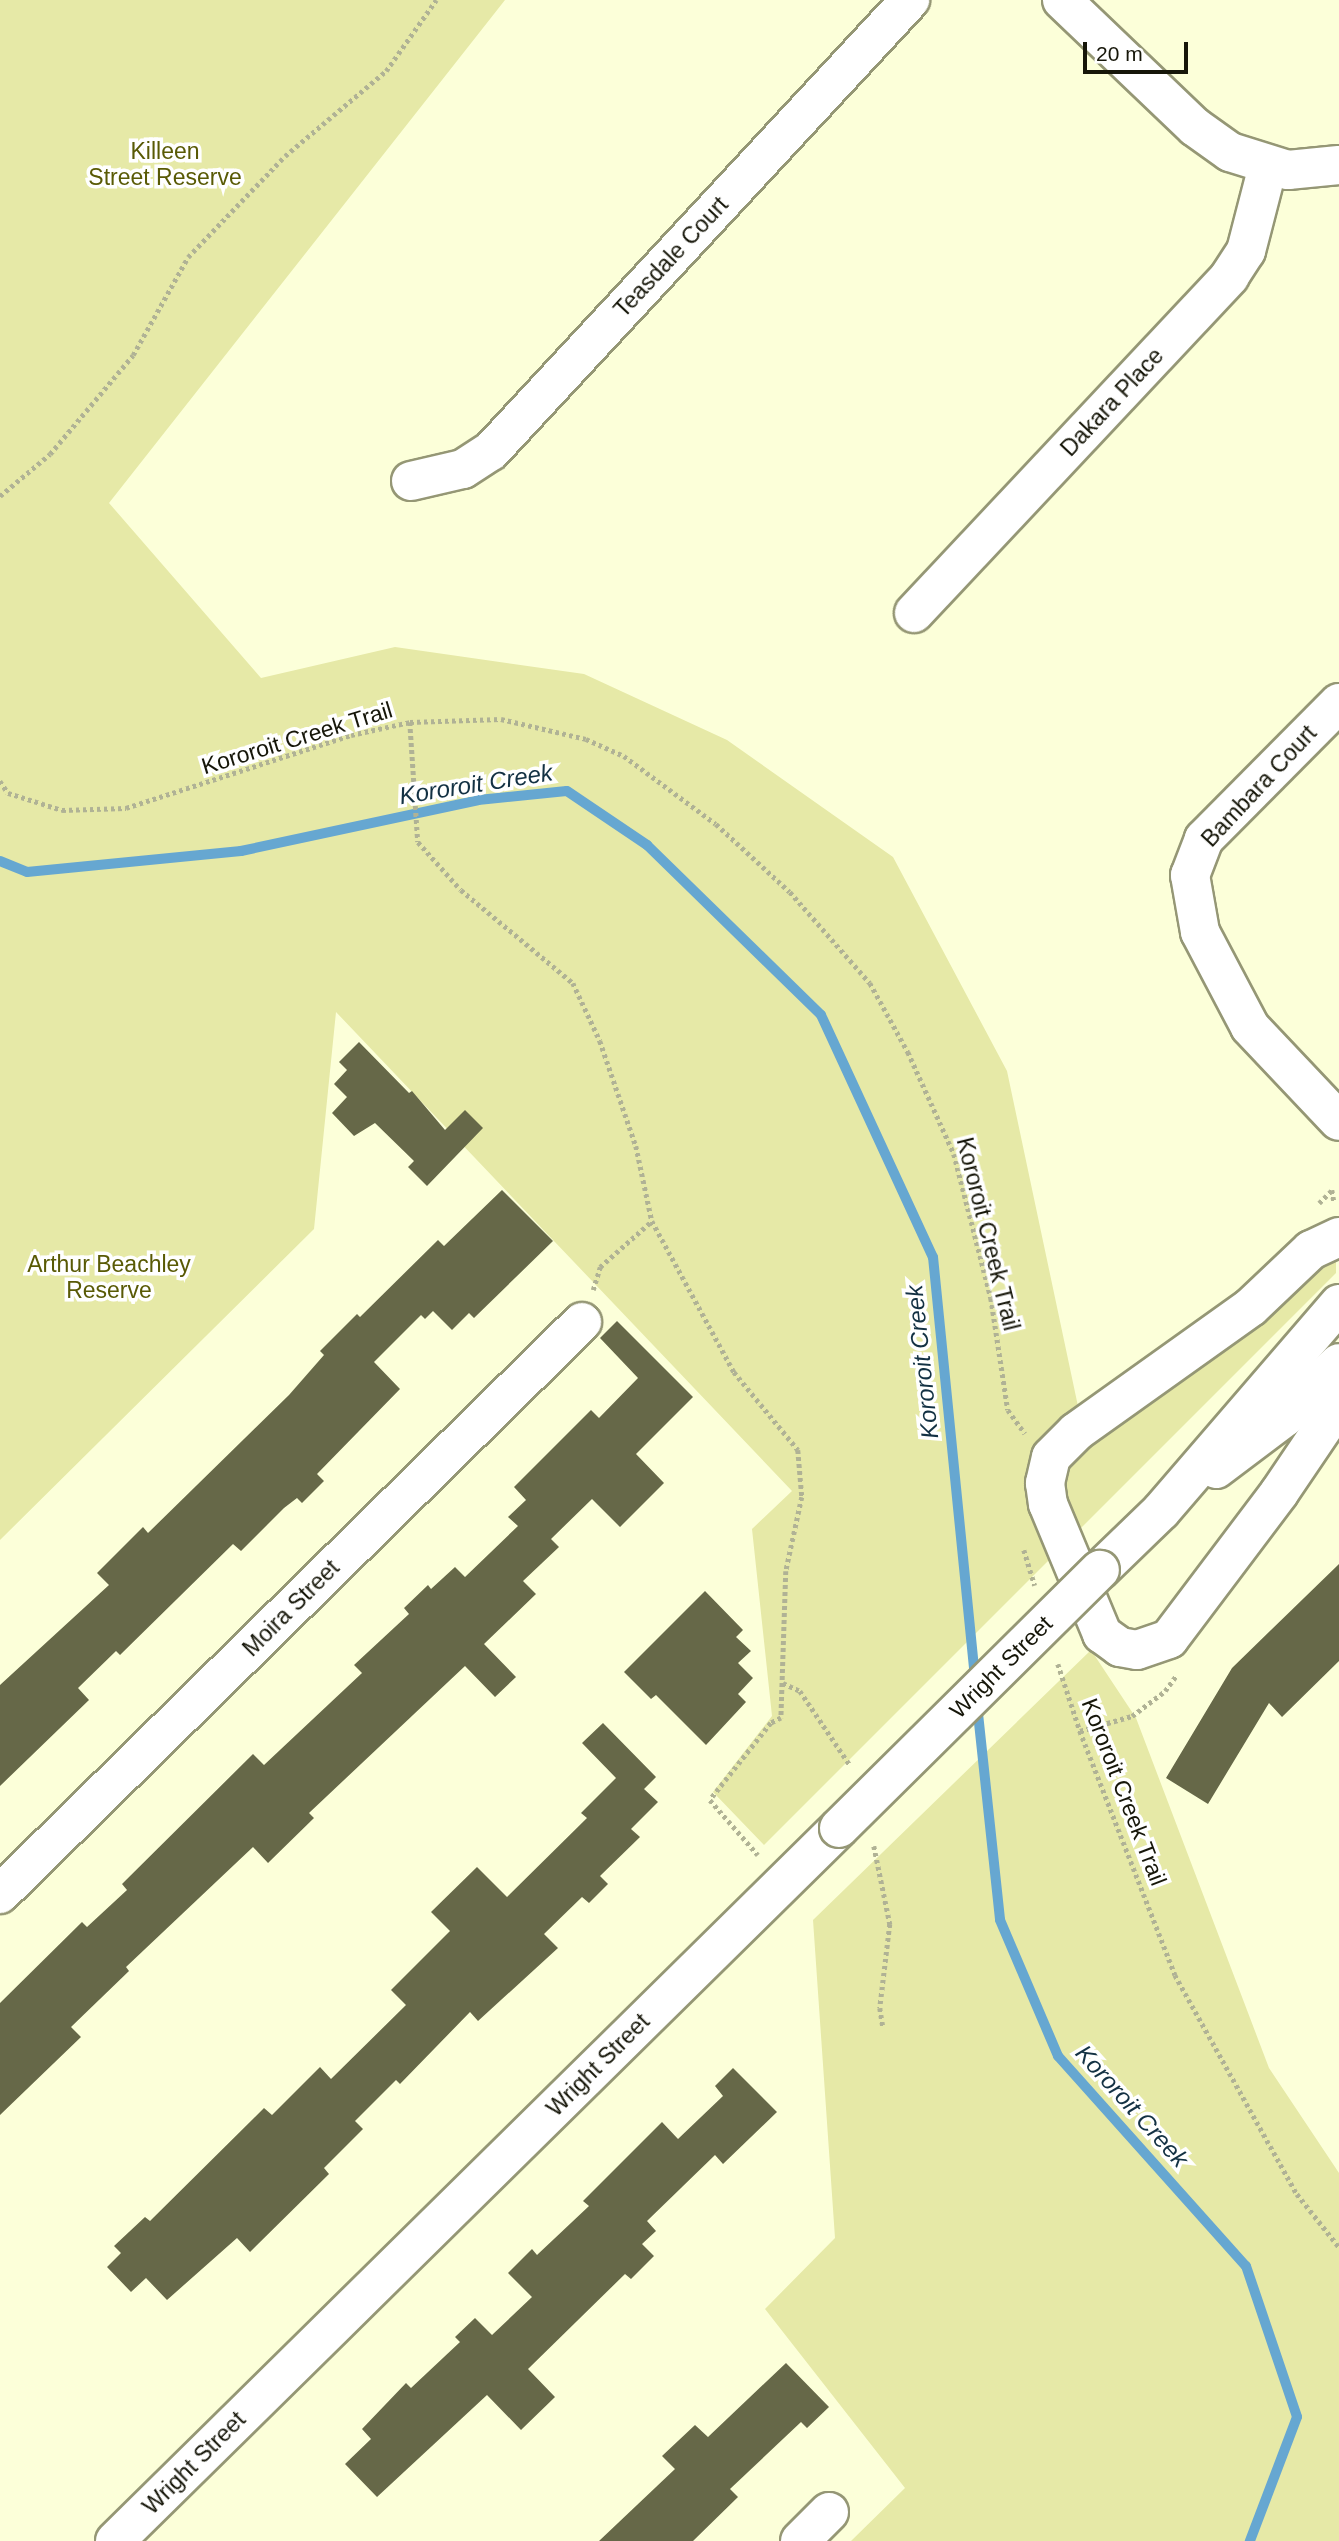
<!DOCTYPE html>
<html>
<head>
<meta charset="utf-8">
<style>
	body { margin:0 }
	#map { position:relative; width:1339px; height:2541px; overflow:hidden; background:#fcffd9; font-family:Helvetica,sans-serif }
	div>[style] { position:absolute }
	.green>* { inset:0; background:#e6e9a7 }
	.stream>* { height:10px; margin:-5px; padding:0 5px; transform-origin:5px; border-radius:5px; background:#66a7d1 }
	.building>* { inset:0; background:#666848 }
	.path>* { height:4.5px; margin-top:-2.25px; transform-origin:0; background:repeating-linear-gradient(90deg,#b0b295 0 3.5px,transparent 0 7px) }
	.roads { filter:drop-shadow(2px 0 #959775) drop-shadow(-2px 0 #959775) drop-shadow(0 2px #959775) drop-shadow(0 -2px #959775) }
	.minor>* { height:38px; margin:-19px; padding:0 19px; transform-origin:19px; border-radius:19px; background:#fff }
	.tertiary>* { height:38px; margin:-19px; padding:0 19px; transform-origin:19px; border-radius:19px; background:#fff }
	.bridges { filter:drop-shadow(2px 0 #959775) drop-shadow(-2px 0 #959775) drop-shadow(0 2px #959775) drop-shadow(0 -2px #959775) }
	.tertiary-bridge>* { height:38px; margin:-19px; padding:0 19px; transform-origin:19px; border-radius:19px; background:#fff }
	span { translate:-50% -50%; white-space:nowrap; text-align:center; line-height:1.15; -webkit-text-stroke:7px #fff; paint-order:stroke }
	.park-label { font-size:23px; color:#595a05 }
	.street-label { font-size:23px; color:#161609 }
	.water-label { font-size:24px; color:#133143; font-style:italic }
	.scale { position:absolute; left:1083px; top:42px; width:105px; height:32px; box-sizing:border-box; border:4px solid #161609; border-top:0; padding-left:9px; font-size:21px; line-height:24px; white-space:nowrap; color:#161609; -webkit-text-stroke:5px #fff; paint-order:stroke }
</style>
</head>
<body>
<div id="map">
	<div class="green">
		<i style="clip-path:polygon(0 0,505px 0,109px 503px,261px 678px,395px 647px,584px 674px,727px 740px,893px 857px,1007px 1071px,1086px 1444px,1304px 1275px,1336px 1257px,1336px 1273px,764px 1845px,713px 1792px,772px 1716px,752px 1529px,792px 1491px,336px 1012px,314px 1229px,0 1540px)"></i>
		<i style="clip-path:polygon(1091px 1650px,1136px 1718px,1269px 2068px,1339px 2173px,1339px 2541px,851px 2541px,905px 2488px,765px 2309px,835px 2238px,813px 1920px)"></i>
	</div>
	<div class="stream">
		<i style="left:0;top:861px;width:29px;rotate:22deg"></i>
		<i style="left:27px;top:872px;width:215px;rotate:-5.6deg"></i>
		<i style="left:241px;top:851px;width:242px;rotate:-12.1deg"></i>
		<i style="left:478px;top:800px;width:89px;rotate:-5.8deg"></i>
		<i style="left:567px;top:791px;width:97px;rotate:34deg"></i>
		<i style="left:647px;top:845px;width:243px;rotate:44.3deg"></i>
		<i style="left:821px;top:1015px;width:267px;rotate:65.2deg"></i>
		<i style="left:933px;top:1257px;width:426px;rotate:84.3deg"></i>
		<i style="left:977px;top:1704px;width:217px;rotate:83.9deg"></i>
		<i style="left:1000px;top:1920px;width:148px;rotate:66.9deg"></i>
		<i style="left:1058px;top:2056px;width:282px;rotate:48.2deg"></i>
		<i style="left:1246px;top:2266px;width:159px;rotate:71.3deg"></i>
		<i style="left:1297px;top:2417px;width:133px;rotate:110.8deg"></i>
	</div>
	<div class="building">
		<i style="clip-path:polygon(359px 1042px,409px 1093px,412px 1091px,445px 1130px,465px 1110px,483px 1128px,427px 1186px,408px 1167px,414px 1161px,375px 1123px,354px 1136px,332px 1113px,347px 1097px,334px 1084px,347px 1070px,339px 1062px)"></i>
		<i style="clip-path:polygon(502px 1190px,553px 1241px,474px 1318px,469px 1313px,452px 1330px,433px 1311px,425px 1319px,421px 1315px,374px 1362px,400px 1389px,317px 1474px,324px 1481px,302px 1503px,297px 1498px,284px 1508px,241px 1551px,233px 1544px,120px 1655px,116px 1651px,78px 1688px,89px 1700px,0 1786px,0 1685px,109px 1585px,97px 1573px,143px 1527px,148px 1533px,289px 1395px,324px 1355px,320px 1351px,357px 1314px,360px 1317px,438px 1240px,444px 1246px)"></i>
		<i style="clip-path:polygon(617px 1321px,693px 1397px,636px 1454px,664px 1483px,620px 1527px,592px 1499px,551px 1539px,559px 1547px,523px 1581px,536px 1594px,484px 1644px,516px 1677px,495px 1697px,465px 1666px,309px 1813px,314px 1818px,268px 1863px,253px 1847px,126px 1967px,129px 1971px,71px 2027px,81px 2037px,0 2115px,0 2003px,82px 1922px,87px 1927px,127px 1890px,122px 1884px,253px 1754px,264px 1765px,362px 1673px,354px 1665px,409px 1614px,404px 1608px,428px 1585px,431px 1589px,455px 1567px,465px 1577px,518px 1526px,508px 1517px,526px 1500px,514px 1487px,591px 1410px,599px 1418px,638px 1378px,600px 1338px)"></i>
		<i style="clip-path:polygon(1339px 1564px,1339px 1661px,1282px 1717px,1269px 1703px,1208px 1804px,1166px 1778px,1232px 1668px)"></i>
		<i style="clip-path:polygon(705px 1591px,743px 1630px,736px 1637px,751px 1651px,738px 1663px,753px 1678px,738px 1694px,746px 1702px,706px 1745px,656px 1695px,651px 1699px,624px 1672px)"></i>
		<i style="clip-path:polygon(603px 1723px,656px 1777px,644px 1789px,658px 1802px,631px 1829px,640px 1837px,600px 1876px,608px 1884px,589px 1903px,582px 1897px,544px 1934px,558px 1948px,478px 2021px,470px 2012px,400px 2084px,396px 2080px,355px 2121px,363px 2129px,324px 2168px,329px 2174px,250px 2252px,237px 2238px,167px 2300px,146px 2278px,131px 2292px,107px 2267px,121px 2253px,114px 2246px,145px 2217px,150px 2221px,264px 2108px,272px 2115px,320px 2067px,331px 2079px,406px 2005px,391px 1990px,450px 1931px,431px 1912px,477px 1867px,507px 1897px,587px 1818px,581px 1813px,616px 1778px,582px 1743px)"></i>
		<i style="clip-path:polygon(733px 2068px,777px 2112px,723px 2164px,715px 2155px,647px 2221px,656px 2231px,642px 2244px,654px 2256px,631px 2279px,625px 2274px,528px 2369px,555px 2397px,521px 2430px,487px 2395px,377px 2497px,345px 2464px,371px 2439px,362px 2429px,406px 2383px,411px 2388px,460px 2342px,455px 2337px,475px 2318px,492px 2335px,532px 2297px,508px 2273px,532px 2249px,537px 2255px,589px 2206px,583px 2201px,662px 2122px,678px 2139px,723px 2096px,715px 2086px)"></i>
		<i style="clip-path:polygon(786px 2363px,829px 2407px,807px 2428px,801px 2422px,730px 2489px,738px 2497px,693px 2541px,599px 2541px,675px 2469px,662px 2456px,695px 2425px,708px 2437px)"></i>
	</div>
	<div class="path">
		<i style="left:0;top:496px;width:65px;rotate:-40deg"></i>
		<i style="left:50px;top:454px;width:129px;rotate:-50deg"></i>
		<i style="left:133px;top:355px;width:112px;rotate:-60.7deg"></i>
		<i style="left:188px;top:257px;width:140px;rotate:-46.2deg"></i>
		<i style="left:285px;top:156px;width:132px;rotate:-40.1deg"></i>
		<i style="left:386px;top:71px;width:87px;rotate:-54.8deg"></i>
		<i style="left:410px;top:722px;width:120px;rotate:86.2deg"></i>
		<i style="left:418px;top:842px;width:64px;rotate:48.1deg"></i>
		<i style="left:461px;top:890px;width:146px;rotate:39.7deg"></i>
		<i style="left:573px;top:983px;width:64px;rotate:65deg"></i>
		<i style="left:600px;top:1041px;width:111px;rotate:71.1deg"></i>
		<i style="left:636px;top:1146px;width:77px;rotate:78deg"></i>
		<i style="left:652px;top:1221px;width:172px;rotate:61.5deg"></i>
		<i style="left:734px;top:1372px;width:101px;rotate:50.6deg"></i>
		<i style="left:798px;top:1450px;width:47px;rotate:85.1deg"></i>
		<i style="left:802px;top:1497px;width:76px;rotate:102.2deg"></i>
		<i style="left:786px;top:1571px;width:147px;rotate:91.9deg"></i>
		<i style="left:781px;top:1718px;width:11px;rotate:153deg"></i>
		<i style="left:771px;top:1723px;width:98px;rotate:128.4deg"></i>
		<i style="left:710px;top:1800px;width:73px;rotate:48.9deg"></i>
		<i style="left:0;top:781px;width:14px;rotate:56deg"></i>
		<i style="left:8px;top:793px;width:57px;rotate:17.5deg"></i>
		<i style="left:62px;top:810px;width:64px;rotate:-1.8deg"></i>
		<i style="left:126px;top:808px;width:237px;rotate:-18deg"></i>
		<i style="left:351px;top:735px;width:60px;rotate:-12.4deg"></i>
		<i style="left:410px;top:722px;width:91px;rotate:-1.9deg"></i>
		<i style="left:501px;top:719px;width:87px;rotate:13.2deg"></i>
		<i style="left:586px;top:739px;width:42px;rotate:24.1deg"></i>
		<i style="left:624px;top:756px;width:114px;rotate:36.5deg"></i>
		<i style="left:716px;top:824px;width:100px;rotate:42.6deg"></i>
		<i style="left:790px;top:892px;width:121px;rotate:48.7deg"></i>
		<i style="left:870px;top:983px;width:79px;rotate:61.2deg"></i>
		<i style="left:908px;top:1052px;width:112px;rotate:65.7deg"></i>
		<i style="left:954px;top:1154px;width:149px;rotate:75.6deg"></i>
		<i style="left:991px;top:1298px;width:113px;rotate:81.4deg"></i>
		<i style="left:1008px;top:1410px;width:29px;rotate:54deg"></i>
		<i style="left:1319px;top:1203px;width:18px;rotate:-45deg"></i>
		<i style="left:1332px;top:1190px;width:11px;rotate:80deg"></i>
		<i style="left:593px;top:1290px;width:24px;rotate:-73deg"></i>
		<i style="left:600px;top:1267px;width:69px;rotate:-41.5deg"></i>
		<i style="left:1024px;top:1550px;width:37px;rotate:73deg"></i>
		<i style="left:1058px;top:1664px;width:71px;rotate:71.8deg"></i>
		<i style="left:1080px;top:1731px;width:262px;rotate:68.7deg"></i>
		<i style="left:1175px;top:1975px;width:251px;rotate:60.9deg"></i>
		<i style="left:1297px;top:2194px;width:68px;rotate:51.6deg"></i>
		<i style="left:783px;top:1683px;width:19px;rotate:25deg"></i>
		<i style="left:800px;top:1691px;width:89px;rotate:56deg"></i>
		<i style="left:1080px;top:1731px;width:54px;rotate:-16.1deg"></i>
		<i style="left:1132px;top:1716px;width:41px;rotate:-37.1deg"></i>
		<i style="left:1165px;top:1691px;width:19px;rotate:-54deg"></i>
		<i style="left:874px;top:1846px;width:80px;rotate:78.4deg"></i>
		<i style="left:890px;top:1924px;width:85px;rotate:96.8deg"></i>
		<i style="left:880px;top:2008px;width:18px;rotate:81deg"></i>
	</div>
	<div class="roads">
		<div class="minor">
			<i style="left:1062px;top:0;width:184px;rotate:43.7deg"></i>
			<i style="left:1195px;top:127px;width:43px;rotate:35.5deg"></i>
			<i style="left:1230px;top:152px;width:61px;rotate:17.2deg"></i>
			<i style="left:1288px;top:170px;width:51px;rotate:-5.6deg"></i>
			<i style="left:411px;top:481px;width:53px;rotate:-13deg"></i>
			<i style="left:463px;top:469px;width:33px;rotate:-33deg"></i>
			<i style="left:491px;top:451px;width:616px;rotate:-47.11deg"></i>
			<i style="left:914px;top:613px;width:461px;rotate:-46.8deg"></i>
			<i style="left:1229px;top:277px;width:31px;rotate:-57deg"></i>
			<i style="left:1246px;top:251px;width:88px;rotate:-75.5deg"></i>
			<i style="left:1339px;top:703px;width:192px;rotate:134.8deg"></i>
			<i style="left:1204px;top:839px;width:39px;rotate:111deg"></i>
			<i style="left:1190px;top:875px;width:58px;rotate:80deg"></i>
			<i style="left:1200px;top:932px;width:107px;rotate:62.2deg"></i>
			<i style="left:1250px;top:1027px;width:129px;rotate:46.6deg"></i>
			<i style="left:1339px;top:1237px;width:31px;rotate:155deg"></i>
			<i style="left:1311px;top:1250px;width:83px;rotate:136.5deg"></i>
			<i style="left:1251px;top:1307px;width:215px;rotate:144.5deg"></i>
			<i style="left:1076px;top:1432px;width:35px;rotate:135deg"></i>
			<i style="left:1051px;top:1457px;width:27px;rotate:103deg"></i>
			<i style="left:1045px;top:1483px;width:21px;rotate:82deg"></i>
			<i style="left:1048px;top:1504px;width:141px;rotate:67.4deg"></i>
			<i style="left:1102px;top:1634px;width:22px;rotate:36deg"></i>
			<i style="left:1120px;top:1647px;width:17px;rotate:10deg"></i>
			<i style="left:1137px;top:1650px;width:34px;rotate:-19deg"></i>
			<i style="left:1169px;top:1639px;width:183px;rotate:-53deg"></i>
			<i style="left:1279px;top:1493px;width:107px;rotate:-56deg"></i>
			<i style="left:0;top:1894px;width:816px;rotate:-44.5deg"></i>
			<i style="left:800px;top:2541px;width:41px;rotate:-45deg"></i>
		</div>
		<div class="tertiary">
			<i style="left:1216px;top:1469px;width:86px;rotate:-37deg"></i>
			<i style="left:1285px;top:1417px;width:76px;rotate:-45deg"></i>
			<i style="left:1100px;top:1570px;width:85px;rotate:-44deg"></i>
			<i style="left:1161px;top:1511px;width:273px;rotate:-49.3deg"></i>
			<i style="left:115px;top:2541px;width:1016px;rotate:-44.56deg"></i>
		</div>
	</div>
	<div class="bridges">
		<div class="tertiary-bridge">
			<i style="left:839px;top:1828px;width:367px;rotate:-44.7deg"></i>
		</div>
	</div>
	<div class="park-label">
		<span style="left:165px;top:164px">Killeen<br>Street Reserve</span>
		<span style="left:109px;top:1277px">Arthur Beachley<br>Reserve</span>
	</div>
	<div class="street-label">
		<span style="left:671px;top:257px;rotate:-47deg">Teasdale Court</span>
		<span style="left:1112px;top:402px;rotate:-47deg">Dakara Place</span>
		<span style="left:297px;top:738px;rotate:-17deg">Kororoit Creek Trail</span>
		<span style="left:1259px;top:786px;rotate:-47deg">Bambara Court</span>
		<span style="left:988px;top:1234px;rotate:76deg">Kororoit Creek Trail</span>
		<span style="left:291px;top:1608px;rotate:-45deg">Moira Street</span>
		<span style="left:1001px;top:1667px;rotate:-45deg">Wright Street</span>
		<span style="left:1124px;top:1792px;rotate:69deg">Kororoit Creek Trail</span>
		<span style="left:598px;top:2065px;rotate:-45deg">Wright Street</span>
		<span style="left:194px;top:2463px;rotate:-45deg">Wright Street</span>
	</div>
	<div class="water-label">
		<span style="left:476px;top:784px;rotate:-9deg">Kororoit Creek</span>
		<span style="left:922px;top:1362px;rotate:-96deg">Kororoit Creek</span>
		<span style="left:1132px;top:2106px;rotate:48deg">Kororoit Creek</span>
	</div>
	<div class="scale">20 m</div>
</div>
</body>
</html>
